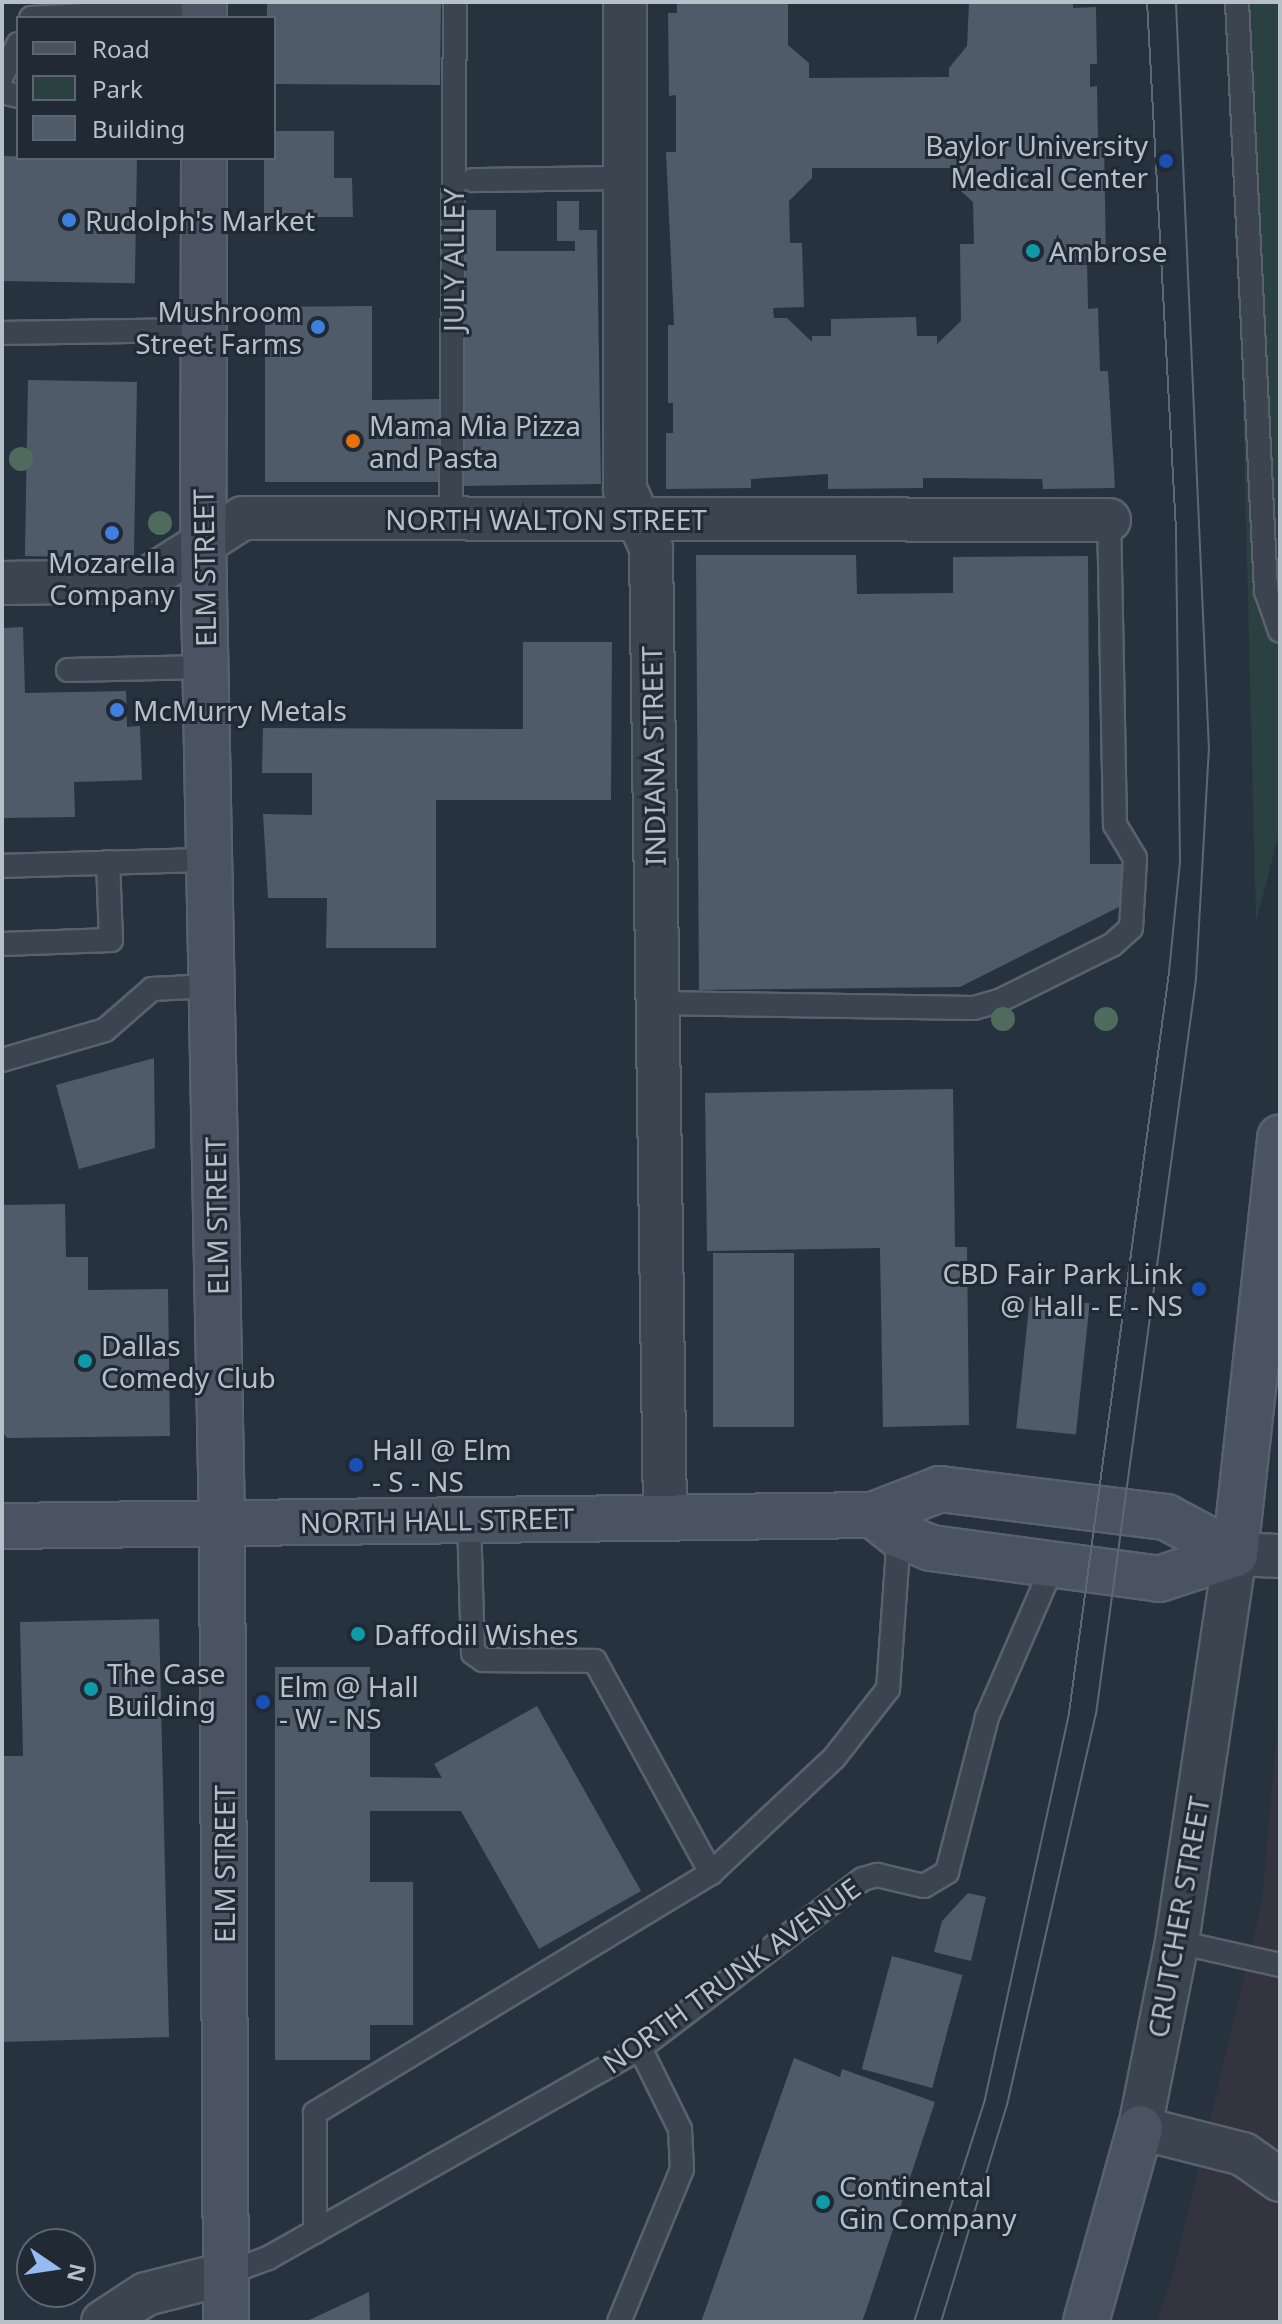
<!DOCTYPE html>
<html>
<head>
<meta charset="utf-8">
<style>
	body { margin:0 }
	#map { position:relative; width:1282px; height:2324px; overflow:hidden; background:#27323f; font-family:"Noto Sans",sans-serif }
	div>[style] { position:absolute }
	.medical>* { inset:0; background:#343340 }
	.green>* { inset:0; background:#2a4041 }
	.building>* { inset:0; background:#505b69; transform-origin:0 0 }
	.roads { filter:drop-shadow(2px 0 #59626c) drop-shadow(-2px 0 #59626c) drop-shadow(0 2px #59626c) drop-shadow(0 -2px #59626c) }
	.lane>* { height:22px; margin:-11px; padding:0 11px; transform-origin:11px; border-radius:11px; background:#3b444f }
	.street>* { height:42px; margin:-21px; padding:0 21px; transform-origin:21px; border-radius:21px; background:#3b444f }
	.secondary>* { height:44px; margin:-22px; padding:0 22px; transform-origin:22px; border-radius:22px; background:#495361 }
	.tram>* { height:2px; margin:-1px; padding:0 1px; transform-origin:1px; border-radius:1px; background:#5d6875 }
	.trees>* { width:24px; height:24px; margin:-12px; border-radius:50%; background:#4f6b5e }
	.dots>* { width:22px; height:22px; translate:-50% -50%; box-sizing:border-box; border:4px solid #202934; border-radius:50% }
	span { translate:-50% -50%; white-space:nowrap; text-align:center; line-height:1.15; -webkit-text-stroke:6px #202934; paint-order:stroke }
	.poi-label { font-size:28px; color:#b7bfc9 }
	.right { translate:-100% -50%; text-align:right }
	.left { translate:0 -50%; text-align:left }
	.street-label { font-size:28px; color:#b7bfc9 }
	.frame { position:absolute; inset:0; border:4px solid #b7bfc9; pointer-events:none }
	.legend { position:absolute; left:16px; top:16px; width:260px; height:144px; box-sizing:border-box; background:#202934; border:2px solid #5c6570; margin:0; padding:10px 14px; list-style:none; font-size:24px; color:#b7bfc9 }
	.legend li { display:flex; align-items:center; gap:16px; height:40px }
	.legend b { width:40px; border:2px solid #5c6570 }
	.north { position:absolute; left:16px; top:2228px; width:80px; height:80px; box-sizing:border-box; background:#202934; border:2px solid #5c6570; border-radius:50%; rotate:103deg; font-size:22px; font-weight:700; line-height:32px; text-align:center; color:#b7bfc9 }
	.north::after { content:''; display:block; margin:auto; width:28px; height:36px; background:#94bbf2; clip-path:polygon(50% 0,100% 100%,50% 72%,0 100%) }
</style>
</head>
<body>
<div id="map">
	<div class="medical">
		<i style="clip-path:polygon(1280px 1693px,1280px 2322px,1157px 2322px,1174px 2270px,1262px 1902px)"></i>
	</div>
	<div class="green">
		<i style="clip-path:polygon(1233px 2px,1280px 2px,1280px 830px,1256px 922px)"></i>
	</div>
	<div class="building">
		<i style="clip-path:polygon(267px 2px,441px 2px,440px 85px,274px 84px,274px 18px,267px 18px)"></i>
		<i style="clip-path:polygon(evenodd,677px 2px,788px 2px,788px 45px,809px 63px,809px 78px,949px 77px,949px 68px,967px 46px,969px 2px,1073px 2px,1073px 8px,1096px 7px,1097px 64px,1090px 64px,1090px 87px,1097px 86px,1098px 143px,1104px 143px,1106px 259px,1087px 259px,1088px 309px,1098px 308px,1100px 371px,1108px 371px,1115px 488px,1043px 489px,1042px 479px,946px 478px,923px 478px,923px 488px,828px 489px,828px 474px,751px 479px,751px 488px,666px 489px,666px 433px,673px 433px,673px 403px,668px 403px,668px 325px,674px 325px,666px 152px,676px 152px,676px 95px,669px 96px,668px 13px,677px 13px,677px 2px,812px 168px,952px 168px,952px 183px,973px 202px,974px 244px,960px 244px,961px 321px,937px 344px,937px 336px,917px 336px,916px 317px,831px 319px,831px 336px,812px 336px,812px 342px,787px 318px,774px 318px,773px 308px,804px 307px,802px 243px,790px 243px,789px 201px,812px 178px,812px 168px)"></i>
		<i style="clip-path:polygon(274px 131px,334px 131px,334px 178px,352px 178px,353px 217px,264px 217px,264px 158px,274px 158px)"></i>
		<i style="left:2px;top:156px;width:135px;height:125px;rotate:1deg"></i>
		<i style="clip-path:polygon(557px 201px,579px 201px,579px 230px,597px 230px,601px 484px,462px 486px,464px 210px,496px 210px,496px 251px,575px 251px,575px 241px,557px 241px)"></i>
		<i style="clip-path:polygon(372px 306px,372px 400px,440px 399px,440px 482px,265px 482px,265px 307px)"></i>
		<i style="left:28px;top:380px;width:109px;height:176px;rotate:1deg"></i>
		<i style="clip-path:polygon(696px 555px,856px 555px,857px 594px,953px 593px,953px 557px,1088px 556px,1090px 864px,1123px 864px,1123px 905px,960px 987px,699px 990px)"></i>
		<i style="clip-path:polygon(23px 627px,25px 693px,126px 691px,127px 727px,140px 726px,142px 780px,74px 782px,75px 817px,2px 818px,2px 628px)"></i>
		<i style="clip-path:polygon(523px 642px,612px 642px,611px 800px,436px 800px,436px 948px,326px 948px,327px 898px,268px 898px,263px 814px,312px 815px,312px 773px,262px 773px,263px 728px,523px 729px)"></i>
		<i style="clip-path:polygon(154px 1058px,155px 1148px,79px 1169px,56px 1085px)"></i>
		<i style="clip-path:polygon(953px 1089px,955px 1247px,967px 1247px,969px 1425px,883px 1427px,880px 1248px,707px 1251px,705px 1093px)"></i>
		<i style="clip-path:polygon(65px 1204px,66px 1257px,88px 1257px,88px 1290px,168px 1289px,170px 1436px,7px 1438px,2px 1431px,2px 1205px)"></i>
		<i style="left:794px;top:1253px;width:174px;height:81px;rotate:90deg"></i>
		<i style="left:1030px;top:1297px;width:60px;height:132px;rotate:6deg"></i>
		<i style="clip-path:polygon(159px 1619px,169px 2037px,2px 2042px,2px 1756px,23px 1756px,20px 1622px)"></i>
		<i style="clip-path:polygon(275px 1667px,370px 1667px,370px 1777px,442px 1778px,434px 1764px,537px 1706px,641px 1891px,539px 1949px,461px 1811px,370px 1811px,370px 1882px,413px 1882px,413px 2025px,370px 2025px,370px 2060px,275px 2060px)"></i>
		<i style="clip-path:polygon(968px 1893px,986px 1897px,971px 1961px,934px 1952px,942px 1921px)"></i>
		<i style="left:892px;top:1956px;width:73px;height:117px;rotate:15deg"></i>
		<i style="clip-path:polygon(794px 2058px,840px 2077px,842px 2069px,935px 2102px,869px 2302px,862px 2322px,701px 2322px)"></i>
		<i style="clip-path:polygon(369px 2292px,370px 2322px,305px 2322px)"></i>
	</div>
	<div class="roads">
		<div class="lane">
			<i style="left:1237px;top:2px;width:590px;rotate:87.18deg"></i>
			<i style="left:1266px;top:591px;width:42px;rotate:70.7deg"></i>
			<i style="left:31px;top:18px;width:173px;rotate:-3.3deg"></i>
			<i style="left:2px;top:76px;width:36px;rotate:-63deg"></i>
			<i style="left:2px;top:92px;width:16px;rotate:14deg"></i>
			<i style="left:473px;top:180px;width:152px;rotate:-0.8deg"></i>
			<i style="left:2px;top:333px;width:201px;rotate:-0.9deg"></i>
			<i style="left:451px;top:518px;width:516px;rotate:-89.56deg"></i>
			<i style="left:68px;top:670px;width:137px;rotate:-1.3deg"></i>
			<i style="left:2px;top:866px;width:206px;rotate:-1.7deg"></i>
			<i style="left:2px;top:944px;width:109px;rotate:-2.1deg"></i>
			<i style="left:111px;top:940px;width:78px;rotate:-92.2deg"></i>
			<i style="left:657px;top:1003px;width:317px;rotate:0.9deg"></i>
			<i style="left:974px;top:1008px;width:26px;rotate:-16deg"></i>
			<i style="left:999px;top:1001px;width:126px;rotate:-26.4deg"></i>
			<i style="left:1112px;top:945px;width:25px;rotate:-42deg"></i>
			<i style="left:1131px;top:928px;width:70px;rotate:-86.7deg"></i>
			<i style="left:1135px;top:858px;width:39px;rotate:-121deg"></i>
			<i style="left:1115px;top:825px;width:305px;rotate:-91.1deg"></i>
			<i style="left:2px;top:1060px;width:107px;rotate:-16.2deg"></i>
			<i style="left:105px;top:1030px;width:62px;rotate:-41.1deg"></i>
			<i style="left:152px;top:989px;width:59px;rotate:-2.9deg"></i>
			<i style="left:469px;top:1519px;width:134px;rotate:88.3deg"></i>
			<i style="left:473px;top:1653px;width:12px;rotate:35deg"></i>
			<i style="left:483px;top:1660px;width:112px;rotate:0.5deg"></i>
			<i style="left:595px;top:1661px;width:242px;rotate:61.3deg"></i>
			<i style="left:711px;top:1873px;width:168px;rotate:-43.1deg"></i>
			<i style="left:834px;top:1758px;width:88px;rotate:-52deg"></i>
			<i style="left:888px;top:1689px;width:154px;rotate:-85.9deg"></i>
			<i style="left:1177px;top:1942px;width:106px;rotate:12.6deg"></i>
			<i style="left:315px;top:2232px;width:119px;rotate:-90deg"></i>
			<i style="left:315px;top:2113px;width:463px;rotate:-31.2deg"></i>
			<i style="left:225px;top:2274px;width:46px;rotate:-20.4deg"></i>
			<i style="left:268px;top:2258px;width:427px;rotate:-29.4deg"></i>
			<i style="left:640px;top:2048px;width:280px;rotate:-37.2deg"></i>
			<i style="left:863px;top:1879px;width:15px;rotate:-16deg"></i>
			<i style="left:877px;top:1875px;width:48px;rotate:13.2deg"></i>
			<i style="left:924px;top:1886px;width:27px;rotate:-31deg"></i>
			<i style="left:947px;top:1872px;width:160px;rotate:-75.5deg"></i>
			<i style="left:987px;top:1717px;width:166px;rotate:-66.5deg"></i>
			<i style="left:619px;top:2322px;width:165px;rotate:-67.6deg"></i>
			<i style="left:682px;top:2169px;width:40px;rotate:-92.9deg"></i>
			<i style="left:680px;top:2129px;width:90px;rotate:-116.3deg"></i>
		</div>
		<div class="street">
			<i style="left:625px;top:2px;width:487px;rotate:90deg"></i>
			<i style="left:625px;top:489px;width:64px;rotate:66.2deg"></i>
			<i style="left:651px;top:548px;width:968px;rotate:89.17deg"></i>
			<i style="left:2px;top:583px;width:142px;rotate:-0.8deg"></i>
			<i style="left:144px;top:581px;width:117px;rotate:-32.5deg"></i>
			<i style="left:243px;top:518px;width:866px;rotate:0.13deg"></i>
			<i style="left:1280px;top:1556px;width:45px;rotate:-177.5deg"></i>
			<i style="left:1235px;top:1554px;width:392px;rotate:98.5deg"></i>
			<i style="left:1177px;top:1942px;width:190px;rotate:101.3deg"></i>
			<i style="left:1140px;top:2128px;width:106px;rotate:14.2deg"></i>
			<i style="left:1243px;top:2154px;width:45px;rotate:35.1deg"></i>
			<i style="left:103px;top:2322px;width:51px;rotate:-33.1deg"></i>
			<i style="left:146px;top:2294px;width:81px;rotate:-14.2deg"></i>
		</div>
		<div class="secondary">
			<i style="left:204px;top:18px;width:16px;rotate:-90deg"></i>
			<i style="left:204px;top:158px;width:385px;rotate:90.1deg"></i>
			<i style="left:203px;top:543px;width:980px;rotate:88.89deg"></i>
			<i style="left:222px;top:1523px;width:799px;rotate:89.71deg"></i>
			<i style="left:873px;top:1515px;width:33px;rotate:38deg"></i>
			<i style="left:899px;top:1535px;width:35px;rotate:22deg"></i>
			<i style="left:931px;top:1548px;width:230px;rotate:7.7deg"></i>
			<i style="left:1159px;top:1579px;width:80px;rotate:-18.2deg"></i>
			<i style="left:2px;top:1526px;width:871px;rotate:-0.72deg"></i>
			<i style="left:873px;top:1515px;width:72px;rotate:-21.2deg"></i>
			<i style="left:940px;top:1489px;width:228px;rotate:7.1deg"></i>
			<i style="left:1166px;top:1517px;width:78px;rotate:28.2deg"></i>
			<i style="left:1235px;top:1554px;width:419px;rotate:-83.8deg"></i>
			<i style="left:1086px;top:2322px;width:201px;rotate:-74.4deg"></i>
		</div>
	</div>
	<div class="tram">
		<i style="left:914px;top:2322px;width:234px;rotate:-72.3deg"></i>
		<i style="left:985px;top:2099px;width:395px;rotate:-77.7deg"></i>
		<i style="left:1069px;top:1713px;width:748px;rotate:-82.31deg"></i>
		<i style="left:1169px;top:972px;width:111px;rotate:-84.3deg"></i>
		<i style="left:1180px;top:862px;width:332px;rotate:-90.7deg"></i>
		<i style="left:1176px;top:530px;width:529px;rotate:-93.14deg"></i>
		<i style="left:941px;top:2322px;width:227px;rotate:-73.1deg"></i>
		<i style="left:1007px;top:2105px;width:401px;rotate:-77.2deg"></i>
		<i style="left:1096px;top:1714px;width:742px;rotate:-82.25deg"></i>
		<i style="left:1196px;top:979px;width:229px;rotate:-86.8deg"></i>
		<i style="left:1209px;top:750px;width:749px;rotate:-92.53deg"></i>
	</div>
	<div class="trees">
		<i style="left:21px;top:459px"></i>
		<i style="left:160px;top:523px"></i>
		<i style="left:1003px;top:1019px"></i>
		<i style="left:1106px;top:1019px"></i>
	</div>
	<div class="dots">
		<i style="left:1166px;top:161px;background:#1a4fb4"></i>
		<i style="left:69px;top:220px;background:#3f7fe0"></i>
		<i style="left:1033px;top:251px;background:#0f9aa8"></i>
		<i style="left:318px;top:327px;background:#3f7fe0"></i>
		<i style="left:353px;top:441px;background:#e8710a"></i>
		<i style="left:112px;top:533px;background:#3f7fe0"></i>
		<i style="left:117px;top:710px;background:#3f7fe0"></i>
		<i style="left:1199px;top:1289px;background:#1a4fb4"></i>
		<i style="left:85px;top:1361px;background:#0f9aa8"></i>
		<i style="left:356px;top:1465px;background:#1a4fb4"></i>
		<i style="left:358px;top:1634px;background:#0f9aa8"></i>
		<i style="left:91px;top:1689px;background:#0f9aa8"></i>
		<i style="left:263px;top:1702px;background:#1a4fb4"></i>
		<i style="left:823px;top:2202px;background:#0f9aa8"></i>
	</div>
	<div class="poi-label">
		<span class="right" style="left:1148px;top:161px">Baylor University<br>Medical Center</span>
		<span class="left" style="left:85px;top:220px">Rudolph's Market</span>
		<span class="left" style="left:1049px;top:251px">Ambrose</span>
		<span class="right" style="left:302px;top:327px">Mushroom<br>Street Farms</span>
		<span class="left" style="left:369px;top:441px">Mama Mia Pizza<br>and Pasta</span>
		<span style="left:112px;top:578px">Mozarella<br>Company</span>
		<span class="left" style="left:133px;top:710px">McMurry Metals</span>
		<span class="right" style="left:1183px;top:1289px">CBD Fair Park Link<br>@ Hall - E - NS</span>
		<span class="left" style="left:101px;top:1361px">Dallas<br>Comedy Club</span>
		<span class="left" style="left:372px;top:1465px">Hall @ Elm<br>- S - NS</span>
		<span class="left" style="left:374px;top:1634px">Daffodil Wishes</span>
		<span class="left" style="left:107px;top:1689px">The Case<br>Building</span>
		<span class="left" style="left:279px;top:1702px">Elm @ Hall<br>- W - NS</span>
		<span class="left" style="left:839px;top:2202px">Continental<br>Gin Company</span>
	</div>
	<div class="street-label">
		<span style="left:453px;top:260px;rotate:-90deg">JULY ALLEY</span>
		<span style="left:546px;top:519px">NORTH WALTON STREET</span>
		<span style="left:204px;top:568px;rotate:-91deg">ELM STREET</span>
		<span style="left:653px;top:756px;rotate:-91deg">INDIANA STREET</span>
		<span style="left:216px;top:1216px;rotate:-91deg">ELM STREET</span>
		<span style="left:437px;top:1520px;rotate:-1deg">NORTH HALL STREET</span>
		<span style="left:224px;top:1864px;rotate:-90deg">ELM STREET</span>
		<span style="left:1178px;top:1917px;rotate:-80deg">CRUTCHER STREET</span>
		<span style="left:731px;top:1975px;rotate:-36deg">NORTH TRUNK AVENUE</span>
	</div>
	<div class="frame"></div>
	<ul class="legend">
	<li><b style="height:10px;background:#495361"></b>Road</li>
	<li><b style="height:22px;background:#2a4041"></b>Park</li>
	<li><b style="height:22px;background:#505b69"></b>Building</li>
	</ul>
	<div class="north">N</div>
</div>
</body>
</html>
